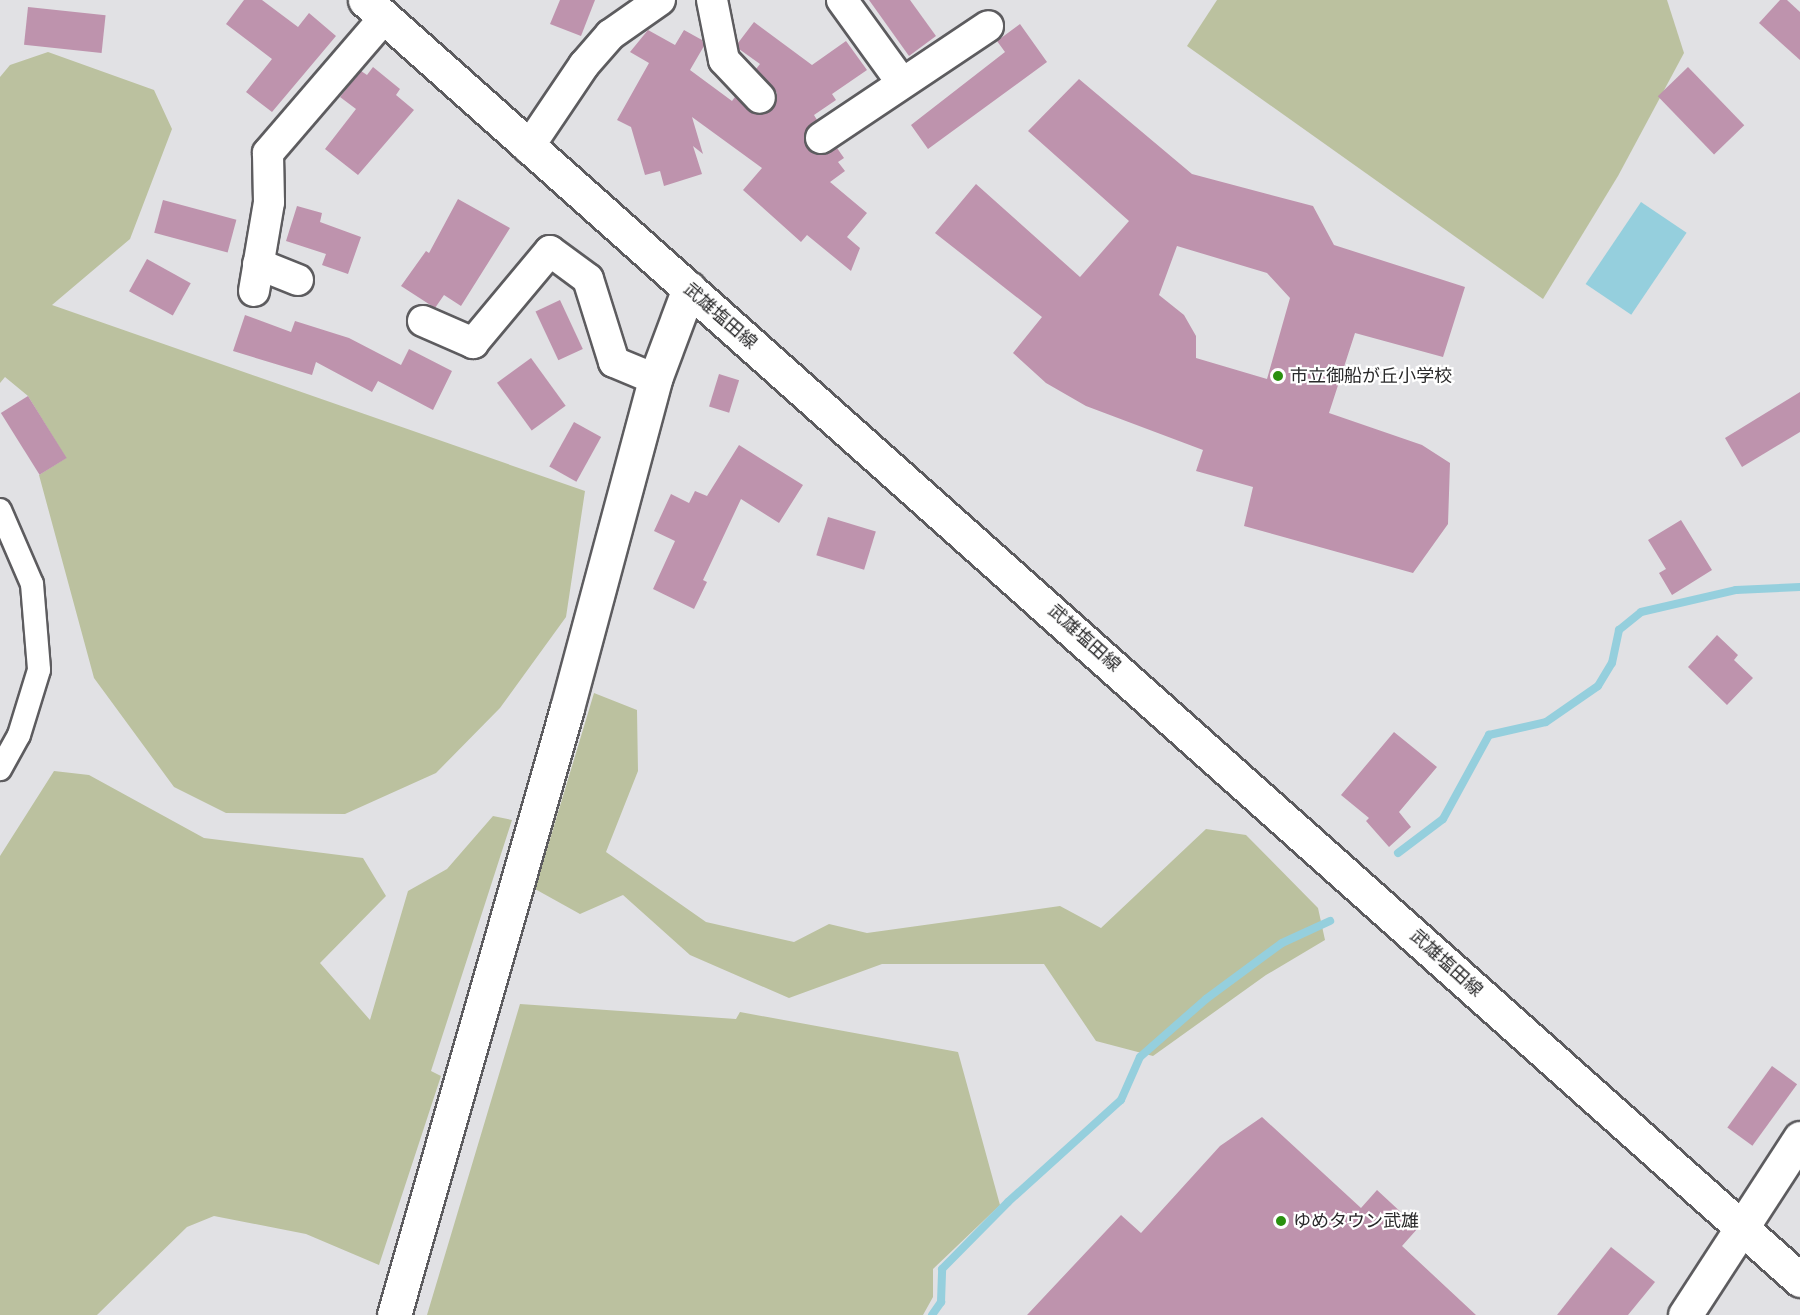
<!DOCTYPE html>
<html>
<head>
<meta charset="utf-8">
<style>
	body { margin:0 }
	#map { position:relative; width:1800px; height:1315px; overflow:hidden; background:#e1e1e4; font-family:"Nunito Sans","Noto Sans JP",sans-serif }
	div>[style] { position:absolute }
	.green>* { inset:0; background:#bbc19f }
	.water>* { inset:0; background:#95cfdd; transform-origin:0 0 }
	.stream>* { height:8px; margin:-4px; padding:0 4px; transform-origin:4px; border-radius:4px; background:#95cfdd }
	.building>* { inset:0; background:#be93ad; transform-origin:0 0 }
	.roads { filter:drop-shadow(2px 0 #5d5c5f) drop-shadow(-2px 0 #5d5c5f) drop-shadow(0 2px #5d5c5f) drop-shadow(0 -2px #5d5c5f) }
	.pedestrian>* { height:22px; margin:-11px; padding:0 11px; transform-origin:11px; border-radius:11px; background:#fff }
	.minor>* { height:30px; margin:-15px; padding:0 15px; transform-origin:15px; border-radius:15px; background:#fff }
	.tertiary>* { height:33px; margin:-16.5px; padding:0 16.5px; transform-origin:16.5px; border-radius:16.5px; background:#fff }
	.secondary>* { height:33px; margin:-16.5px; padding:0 16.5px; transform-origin:16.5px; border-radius:16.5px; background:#fff }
	.dots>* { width:16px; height:16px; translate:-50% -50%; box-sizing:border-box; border:3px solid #fff; border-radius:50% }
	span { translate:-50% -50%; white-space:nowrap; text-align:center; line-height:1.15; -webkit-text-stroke:4.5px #fff; paint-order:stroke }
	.street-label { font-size:18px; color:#29292a }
	.poi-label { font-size:18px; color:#29292a }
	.left { translate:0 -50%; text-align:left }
</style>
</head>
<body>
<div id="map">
	<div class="green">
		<i style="clip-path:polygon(1217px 0,1667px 0,1684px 53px,1618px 176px,1543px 299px,1187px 46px)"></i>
		<i style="clip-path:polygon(48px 52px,154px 90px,172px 129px,130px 239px,52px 305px,585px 491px,566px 617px,500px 708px,436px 773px,345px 814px,226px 813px,174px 787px,94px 678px,39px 475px,66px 458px,28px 396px,5px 377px,0 383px,0 77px,10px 65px)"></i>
		<i style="clip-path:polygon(594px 693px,637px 710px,638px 771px,606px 852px,706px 922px,794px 942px,829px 924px,867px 933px,1060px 906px,1101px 928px,1206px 829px,1246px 835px,1318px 908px,1325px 940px,1266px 975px,1153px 1056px,1096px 1041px,1044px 964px,882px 964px,789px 998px,690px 955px,623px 895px,580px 914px,535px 889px)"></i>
		<i style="clip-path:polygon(54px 771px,89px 775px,204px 838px,363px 858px,386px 896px,320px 963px,370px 1020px,408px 891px,447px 869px,493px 816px,512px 820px,431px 1071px,441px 1076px,379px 1265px,306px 1234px,214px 1216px,187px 1227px,97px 1315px,0 1315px,0 856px)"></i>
		<i style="clip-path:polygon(520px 1004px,736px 1019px,740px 1012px,958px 1052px,1000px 1205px,933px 1269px,933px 1297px,923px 1315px,427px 1315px)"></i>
	</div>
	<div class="water">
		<i style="left:1641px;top:202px;width:55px;height:99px;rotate:34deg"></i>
	</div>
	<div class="stream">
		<i style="left:1398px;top:853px;width:56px;rotate:-37.1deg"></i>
		<i style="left:1443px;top:819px;width:96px;rotate:-61.3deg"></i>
		<i style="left:1489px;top:735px;width:58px;rotate:-12.8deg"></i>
		<i style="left:1546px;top:722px;width:63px;rotate:-34.7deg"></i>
		<i style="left:1598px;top:686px;width:27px;rotate:-59deg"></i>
		<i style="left:1612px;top:663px;width:34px;rotate:-78deg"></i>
		<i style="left:1619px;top:630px;width:28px;rotate:-39deg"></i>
		<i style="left:1641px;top:612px;width:98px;rotate:-13deg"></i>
		<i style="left:1736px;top:590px;width:64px;rotate:-2.7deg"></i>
		<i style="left:932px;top:1315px;width:16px;rotate:-55deg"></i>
		<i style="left:941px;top:1302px;width:33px;rotate:-88deg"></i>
		<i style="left:942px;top:1269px;width:94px;rotate:-45.4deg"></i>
		<i style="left:1008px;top:1202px;width:152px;rotate:-42.1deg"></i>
		<i style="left:1121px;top:1100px;width:47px;rotate:-66.2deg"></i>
		<i style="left:1140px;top:1057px;width:88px;rotate:-41.3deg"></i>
		<i style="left:1206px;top:999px;width:94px;rotate:-36.4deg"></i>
		<i style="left:1282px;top:943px;width:53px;rotate:-24.6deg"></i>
	</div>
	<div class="building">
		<i style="clip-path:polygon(244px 0,262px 0,298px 27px,309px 13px,336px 36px,272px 112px,246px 92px,272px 59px,226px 24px)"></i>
		<i style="clip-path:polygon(560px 0,595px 0,581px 36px,550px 24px)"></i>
		<i style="clip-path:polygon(869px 0,910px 0,936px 36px,909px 56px)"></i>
		<i style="clip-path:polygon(1780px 0,1787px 0,1800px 12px,1800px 60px,1759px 23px)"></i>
		<i style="left:28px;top:7px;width:78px;height:38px;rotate:6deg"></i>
		<i style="clip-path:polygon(754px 22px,812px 65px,846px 41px,867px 70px,832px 94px,836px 100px,814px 115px,817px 120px,806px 130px,804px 139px,814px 154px,823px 155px,837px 148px,844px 158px,838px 162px,845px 171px,830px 182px,867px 213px,847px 237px,860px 248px,851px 271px,807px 235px,801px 242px,743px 190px,762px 168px,692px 117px,703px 154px,693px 146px,702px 174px,664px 186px,660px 171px,645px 175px,631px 127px,617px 120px,649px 63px,630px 52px,648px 30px,675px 45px,684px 30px,702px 40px,704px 46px,690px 70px,732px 101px,735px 97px,755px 114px,771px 111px,777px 93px,756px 69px,760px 64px,739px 49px,738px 43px)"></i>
		<i style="clip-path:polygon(1020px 24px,1047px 62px,928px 149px,911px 125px,1005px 52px,997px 41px)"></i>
		<i style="clip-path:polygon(373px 67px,400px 89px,396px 95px,414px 110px,358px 175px,325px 149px,356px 109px,340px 97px,361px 71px,367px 75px)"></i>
		<i style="left:1688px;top:67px;width:81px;height:42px;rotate:46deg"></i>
		<i style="clip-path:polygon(evenodd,1079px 79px,1192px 174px,1313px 206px,1334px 245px,1465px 287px,1443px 357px,1355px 333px,1329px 413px,1422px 445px,1450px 463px,1448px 524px,1413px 573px,1244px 526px,1253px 487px,1196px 471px,1203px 450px,1086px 406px,1046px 383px,1013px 353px,1042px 317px,935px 233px,976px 184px,1080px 277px,1129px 221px,1028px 131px,1079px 79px,1177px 246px,1267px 273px,1290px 298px,1267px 379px,1196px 358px,1196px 336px,1184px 315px,1159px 295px,1177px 246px)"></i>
		<i style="clip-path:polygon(458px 199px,510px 228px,461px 306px,444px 295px,435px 308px,401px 286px,426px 251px,429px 253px)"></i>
		<i style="left:163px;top:200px;width:76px;height:34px;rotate:15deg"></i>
		<i style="clip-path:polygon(297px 206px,322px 213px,320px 222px,361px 237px,348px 274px,322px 265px,326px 254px,286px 241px)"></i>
		<i style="left:147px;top:259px;width:50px;height:37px;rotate:29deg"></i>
		<i style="left:560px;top:300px;width:54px;height:27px;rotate:65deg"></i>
		<i style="clip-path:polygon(245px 315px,291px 332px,295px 321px,349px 338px,401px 365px,409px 349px,452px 371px,433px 410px,378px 381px,372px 392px,316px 362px,312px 375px,233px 351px)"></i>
		<i style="left:531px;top:358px;width:59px;height:42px;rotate:54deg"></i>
		<i style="left:719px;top:374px;width:21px;height:34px;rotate:17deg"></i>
		<i style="clip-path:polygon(1800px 392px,1800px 432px,1742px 467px,1725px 438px)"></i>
		<i style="left:28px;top:396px;width:73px;height:32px;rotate:58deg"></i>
		<i style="left:574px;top:422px;width:31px;height:51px;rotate:29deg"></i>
		<i style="clip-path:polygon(739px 445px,803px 485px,779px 523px,741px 499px,703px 580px,707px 582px,694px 609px,653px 589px,675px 541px,654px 531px,671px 494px,689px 503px,695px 491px,707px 496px)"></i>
		<i style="left:828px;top:517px;width:50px;height:40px;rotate:17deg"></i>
		<i style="clip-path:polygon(1681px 520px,1712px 570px,1672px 595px,1659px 573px,1666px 569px,1648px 540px)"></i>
		<i style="clip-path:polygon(1717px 635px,1738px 655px,1734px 660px,1753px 678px,1727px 705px,1688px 667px)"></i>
		<i style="clip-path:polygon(1394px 732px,1437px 767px,1399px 812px,1411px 827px,1389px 847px,1366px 821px,1369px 818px,1341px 795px)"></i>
		<i style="left:1772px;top:1066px;width:31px;height:76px;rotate:36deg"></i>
		<i style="clip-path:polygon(1262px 1117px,1361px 1208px,1377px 1190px,1418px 1228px,1402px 1246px,1476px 1315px,1027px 1315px,1121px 1215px,1141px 1233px,1220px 1146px)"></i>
		<i style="clip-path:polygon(1611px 1247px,1655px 1282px,1628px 1315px,1557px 1315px)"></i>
	</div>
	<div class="roads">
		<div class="pedestrian">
			<i style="left:0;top:510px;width:81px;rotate:66.6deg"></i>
			<i style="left:32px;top:584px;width:86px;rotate:85.3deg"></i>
			<i style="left:39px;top:670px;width:68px;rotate:107.1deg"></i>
			<i style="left:19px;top:735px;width:39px;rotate:119deg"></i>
		</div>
		<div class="minor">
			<i style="left:712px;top:0;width:61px;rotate:78.7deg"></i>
			<i style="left:724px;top:60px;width:52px;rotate:46.5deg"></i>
			<i style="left:842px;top:0;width:102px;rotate:54.1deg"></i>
			<i style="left:821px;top:138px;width:201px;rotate:-33.8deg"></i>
			<i style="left:528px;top:148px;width:100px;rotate:-56deg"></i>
			<i style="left:584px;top:65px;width:40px;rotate:-49deg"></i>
			<i style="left:610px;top:35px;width:61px;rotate:-35deg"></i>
			<i style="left:258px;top:264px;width:43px;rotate:21.8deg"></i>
			<i style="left:254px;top:291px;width:90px;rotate:-80.4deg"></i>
			<i style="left:269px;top:202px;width:49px;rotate:-91.2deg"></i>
			<i style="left:268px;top:153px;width:178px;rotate:-49.3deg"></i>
			<i style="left:423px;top:321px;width:55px;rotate:23.7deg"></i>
			<i style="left:473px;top:343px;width:120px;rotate:-50.1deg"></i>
			<i style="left:550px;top:251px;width:47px;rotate:36.4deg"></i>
			<i style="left:588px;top:279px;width:87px;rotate:72.6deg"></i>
			<i style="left:614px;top:362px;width:44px;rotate:22.5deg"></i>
		</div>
		<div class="tertiary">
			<i style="left:394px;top:1315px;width:631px;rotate:-74.09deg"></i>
			<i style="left:567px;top:708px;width:341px;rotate:-75deg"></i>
			<i style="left:655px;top:379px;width:97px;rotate:-69.5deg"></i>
			<i style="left:1685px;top:1315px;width:211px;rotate:-57deg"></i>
		</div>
		<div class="secondary">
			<i style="left:365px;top:0;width:1923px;rotate:41.73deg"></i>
		</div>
	</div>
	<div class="dots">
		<i style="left:1278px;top:376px;background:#2a900f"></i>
		<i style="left:1281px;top:1221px;background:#2a900f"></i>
	</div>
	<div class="street-label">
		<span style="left:720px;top:316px;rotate:41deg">武雄塩田線</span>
		<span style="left:1084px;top:638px;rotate:42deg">武雄塩田線</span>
		<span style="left:1446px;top:963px;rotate:42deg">武雄塩田線</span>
	</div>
	<div class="poi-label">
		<span class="left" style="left:1290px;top:376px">市立御船が丘小学校</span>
		<span class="left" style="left:1293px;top:1221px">ゆめタウン武雄</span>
	</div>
</div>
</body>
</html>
